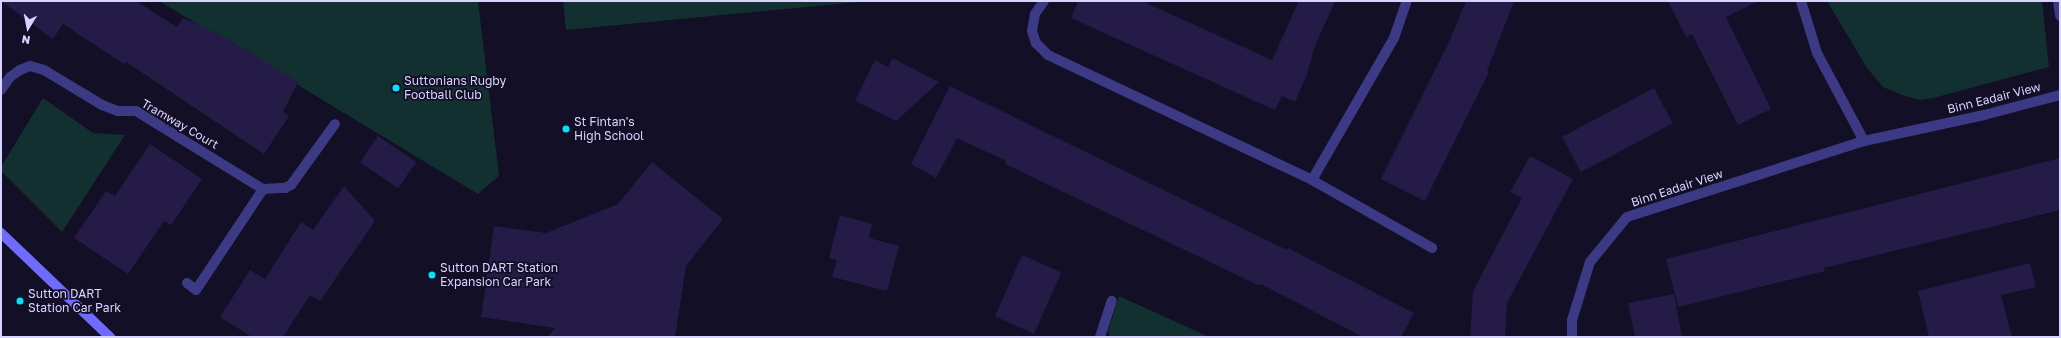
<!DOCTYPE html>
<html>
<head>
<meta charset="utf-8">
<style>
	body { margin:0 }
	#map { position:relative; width:2061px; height:338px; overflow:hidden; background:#130f26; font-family:"Golos Text",sans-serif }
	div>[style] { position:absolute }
	.green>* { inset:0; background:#12302f }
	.building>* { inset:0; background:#241b47; transform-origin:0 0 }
	.street>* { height:10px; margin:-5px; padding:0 5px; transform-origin:5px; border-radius:5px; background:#3d3a85 }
	.secondary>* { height:10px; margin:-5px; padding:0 5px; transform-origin:5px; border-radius:5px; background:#6f6bff }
	.dots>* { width:11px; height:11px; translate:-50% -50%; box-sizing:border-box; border:2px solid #130f26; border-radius:50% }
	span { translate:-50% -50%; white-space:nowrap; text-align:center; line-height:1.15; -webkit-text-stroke:3.5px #130f26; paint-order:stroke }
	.poi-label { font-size:12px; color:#d9d4ff }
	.left { translate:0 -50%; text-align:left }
	.street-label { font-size:12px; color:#d9d4ff }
	.frame { position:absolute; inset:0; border:2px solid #d9d4ff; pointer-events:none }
	.north { position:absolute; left:8px; top:8px; width:40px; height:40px; -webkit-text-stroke:3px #130f26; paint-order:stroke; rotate:190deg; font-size:11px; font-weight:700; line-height:16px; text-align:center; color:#d9d4ff }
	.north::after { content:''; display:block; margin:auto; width:14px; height:18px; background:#d9d4ff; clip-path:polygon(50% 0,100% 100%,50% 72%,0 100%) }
</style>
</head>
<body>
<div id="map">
	<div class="green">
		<i style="clip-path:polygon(159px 1px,478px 1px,499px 176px,478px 194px)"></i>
		<i style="clip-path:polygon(563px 1px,870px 1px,566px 30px)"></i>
		<i style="clip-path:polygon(1827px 1px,2042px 1px,2049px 67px,1933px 98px,1920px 100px,1905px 96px,1883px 87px,1867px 68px)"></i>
		<i style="clip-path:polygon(43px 98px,93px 133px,125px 135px,62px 232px,1px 171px,1px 167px)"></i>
		<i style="clip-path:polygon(1119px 296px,1209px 337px,1110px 337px,1108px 331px)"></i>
	</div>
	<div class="building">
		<i style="clip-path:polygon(1px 1px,136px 1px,177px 27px,183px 18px,221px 35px,298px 82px,283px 112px,289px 116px,264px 154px,126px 62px,124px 64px,63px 24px,53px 39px)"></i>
		<i style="clip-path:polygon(1078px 1px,1142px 1px,1272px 60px,1299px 1px,1335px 1px,1315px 46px,1307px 74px,1295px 102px,1282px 96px,1275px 110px,1071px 18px)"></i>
		<i style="clip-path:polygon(1466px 1px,1514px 1px,1487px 71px,1489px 72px,1425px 201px,1381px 179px,1449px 42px)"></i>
		<i style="clip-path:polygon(1668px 1px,1759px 1px,1726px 17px,1771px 109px,1738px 125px,1692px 34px,1686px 37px)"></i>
		<i style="clip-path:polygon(892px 58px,939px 82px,896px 121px,855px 101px,875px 60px,888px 67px)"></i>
		<i style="clip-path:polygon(950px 86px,1287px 250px,1288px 248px,1414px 313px,1401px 337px,1363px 337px,1261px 284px,1260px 286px,1005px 164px,1006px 161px,957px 138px,936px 178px,911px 164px)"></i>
		<i style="left:1654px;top:88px;width:40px;height:104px;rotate:62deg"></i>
		<i style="left:378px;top:136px;width:46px;height:32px;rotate:34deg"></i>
		<i style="clip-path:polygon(150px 144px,202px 179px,171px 225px,164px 221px,128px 274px,74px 238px,106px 191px,115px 196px)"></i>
		<i style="clip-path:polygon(1530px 156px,1573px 179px,1507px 303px,1505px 337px,1470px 337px,1473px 291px,1522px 198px,1510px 192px)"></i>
		<i style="clip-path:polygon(2060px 158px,2060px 210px,1824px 268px,1825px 271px,1678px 307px,1666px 259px)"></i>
		<i style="clip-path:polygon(652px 162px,723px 219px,686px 266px,675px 337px,548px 337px,555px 328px,481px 317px,494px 226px,546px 233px,618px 204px)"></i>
		<i style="clip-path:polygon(344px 186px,375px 221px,320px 301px,310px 295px,283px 337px,252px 337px,220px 317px,250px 270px,265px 279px,301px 222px,313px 230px)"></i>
		<i style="clip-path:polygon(840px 215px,872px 224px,869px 238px,899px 246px,887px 291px,832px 277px,837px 260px,829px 258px)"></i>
		<i style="left:1022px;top:255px;width:43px;height:67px;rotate:24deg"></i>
		<i style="clip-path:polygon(2030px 263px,2036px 287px,2001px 295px,2012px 337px,1929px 337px,1918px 291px)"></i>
		<i style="clip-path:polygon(1674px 294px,1682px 337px,1635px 337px,1628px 303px)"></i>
	</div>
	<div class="street">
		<i style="left:1044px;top:1px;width:16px;rotate:125deg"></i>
		<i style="left:1035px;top:14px;width:17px;rotate:100deg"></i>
		<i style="left:1032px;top:31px;width:13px;rotate:72deg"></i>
		<i style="left:1036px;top:43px;width:17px;rotate:45deg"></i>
		<i style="left:1048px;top:55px;width:292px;rotate:25.3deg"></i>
		<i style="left:1312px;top:180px;width:138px;rotate:29.5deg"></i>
		<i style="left:1801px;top:1px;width:54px;rotate:72.9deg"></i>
		<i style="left:1817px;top:53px;width:100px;rotate:61.9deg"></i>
		<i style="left:2058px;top:1px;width:15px;rotate:82deg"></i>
		<i style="left:1px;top:90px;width:16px;rotate:-55deg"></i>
		<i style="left:10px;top:77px;width:12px;rotate:-35deg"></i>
		<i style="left:20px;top:70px;width:11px;rotate:-22deg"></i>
		<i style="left:30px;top:66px;width:15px;rotate:16deg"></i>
		<i style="left:44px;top:70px;width:68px;rotate:31.1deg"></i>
		<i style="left:102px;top:105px;width:17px;rotate:21deg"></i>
		<i style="left:118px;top:111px;width:18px"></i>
		<i style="left:136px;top:111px;width:149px;rotate:31.6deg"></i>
		<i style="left:1312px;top:180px;width:164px;rotate:-60deg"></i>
		<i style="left:1394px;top:38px;width:39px;rotate:-71deg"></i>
		<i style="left:187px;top:283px;width:11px;rotate:38deg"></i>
		<i style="left:196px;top:290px;width:121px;rotate:-56.4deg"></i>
		<i style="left:263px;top:189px;width:22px;rotate:-3deg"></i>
		<i style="left:285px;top:188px;width:7px;rotate:-27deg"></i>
		<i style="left:291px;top:185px;width:75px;rotate:-54.2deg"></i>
		<i style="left:1100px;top:337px;width:38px;rotate:-72deg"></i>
		<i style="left:1572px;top:337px;width:17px;rotate:-90deg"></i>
		<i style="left:1572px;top:320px;width:61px;rotate:-72.8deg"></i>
		<i style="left:1590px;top:262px;width:58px;rotate:-50.6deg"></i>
		<i style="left:1627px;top:217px;width:249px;rotate:-17.8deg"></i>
		<i style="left:1864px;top:141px;width:123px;rotate:-12.2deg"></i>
		<i style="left:1984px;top:115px;width:79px;rotate:-14.7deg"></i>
	</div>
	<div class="secondary">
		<i style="left:1px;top:233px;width:151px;rotate:43.7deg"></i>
	</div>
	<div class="dots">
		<i style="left:396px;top:88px;background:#00e5ff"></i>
		<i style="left:566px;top:129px;background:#00e5ff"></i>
		<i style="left:432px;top:275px;background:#00e5ff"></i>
		<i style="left:20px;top:301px;background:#00e5ff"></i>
	</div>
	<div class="poi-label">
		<span class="left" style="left:404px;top:88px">Suttonians Rugby<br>Football Club</span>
		<span class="left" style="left:574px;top:129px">St Fintan's<br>High School</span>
		<span class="left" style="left:440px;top:275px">Sutton DART Station<br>Expansion Car Park</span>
		<span class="left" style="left:28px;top:301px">Sutton DART<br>Station Car Park</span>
	</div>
	<div class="street-label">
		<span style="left:1994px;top:98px;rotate:-14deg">Binn Eadair View</span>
		<span style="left:180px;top:124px;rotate:30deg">Tramway Court</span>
		<span style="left:1677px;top:188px;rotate:-18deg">Binn Eadair View</span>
	</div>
	<div class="frame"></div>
	<div class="north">N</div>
</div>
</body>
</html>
